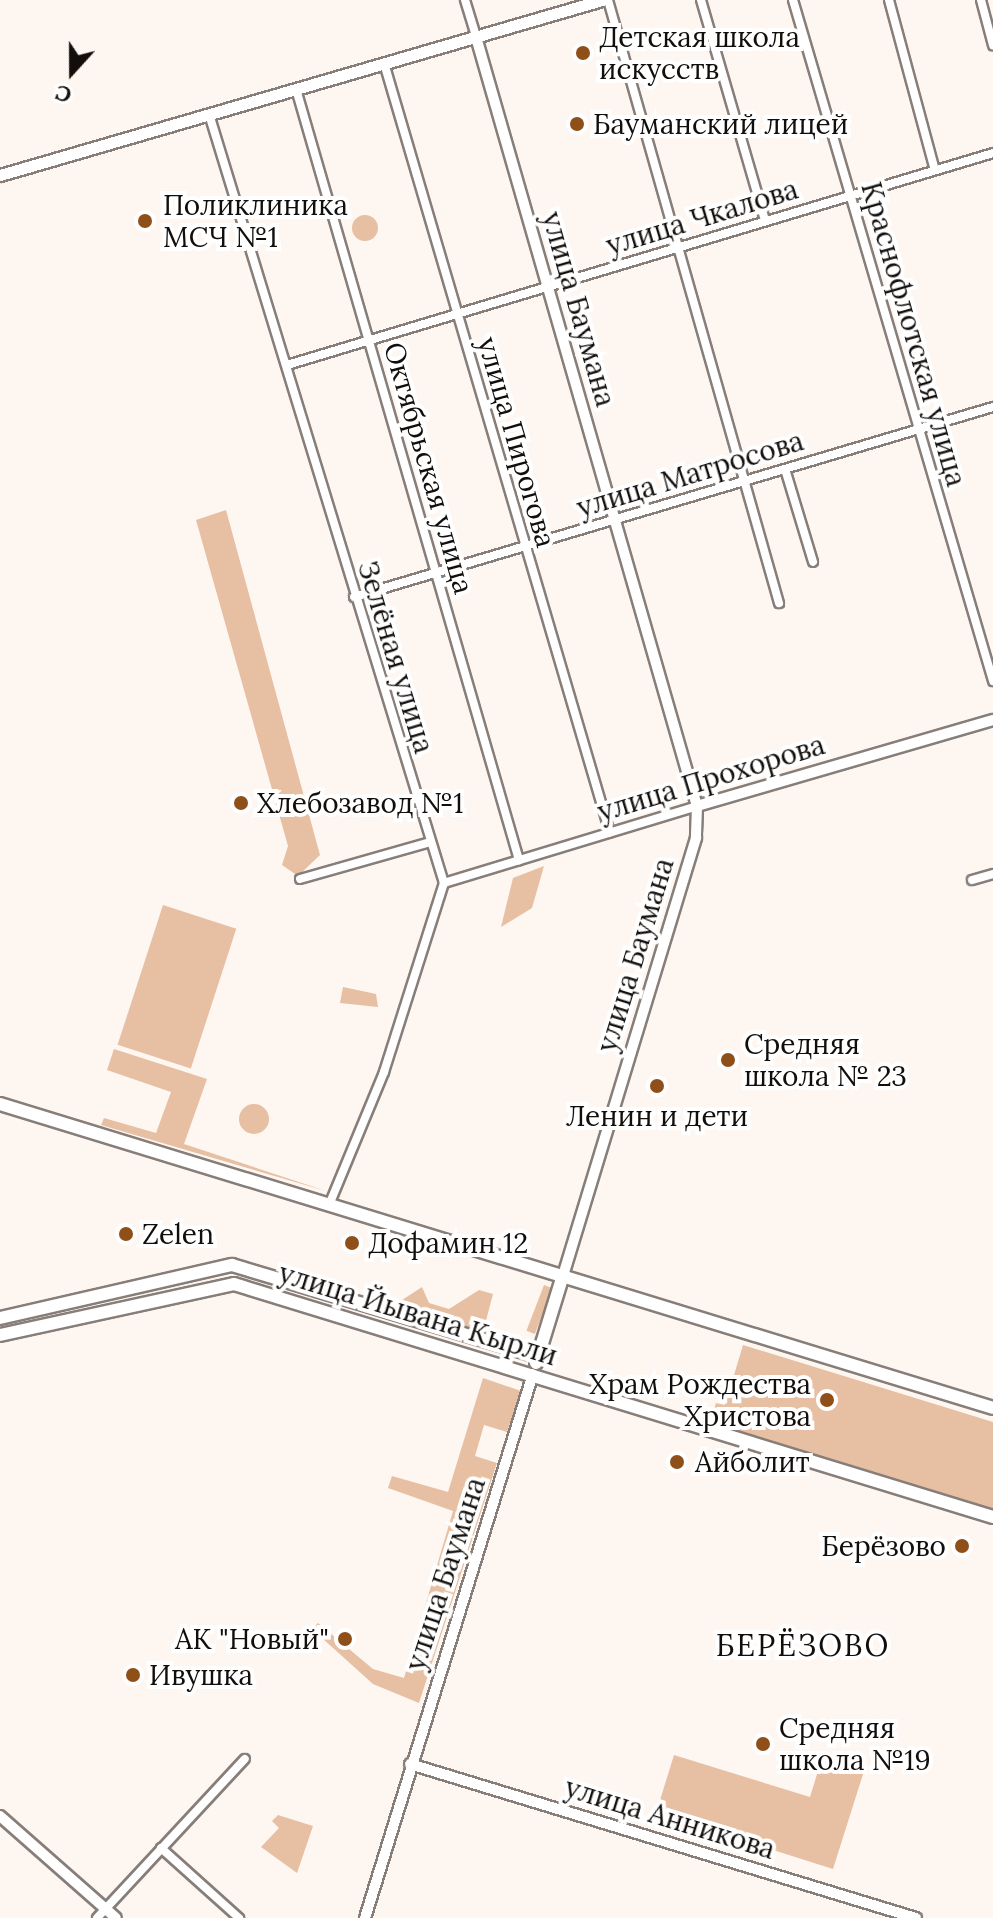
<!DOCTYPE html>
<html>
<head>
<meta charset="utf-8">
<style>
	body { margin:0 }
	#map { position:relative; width:993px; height:1918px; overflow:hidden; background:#fef6f1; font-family:Lora,serif }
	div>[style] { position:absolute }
	.green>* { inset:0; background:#e7bfa3; transform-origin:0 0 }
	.round { border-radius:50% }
	.roads { filter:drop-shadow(2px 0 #877e79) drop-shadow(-2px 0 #877e79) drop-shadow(0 2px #877e79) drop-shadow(0 -2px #877e79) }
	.minor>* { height:8px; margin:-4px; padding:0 4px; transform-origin:4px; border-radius:4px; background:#fff }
	.tertiary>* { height:10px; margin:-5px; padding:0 5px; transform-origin:5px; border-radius:5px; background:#fff }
	.secondary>* { height:11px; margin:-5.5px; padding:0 5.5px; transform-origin:5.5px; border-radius:5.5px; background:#fff }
	.primary>* { height:12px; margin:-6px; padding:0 6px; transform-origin:6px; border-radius:6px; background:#fff }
	.dots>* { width:22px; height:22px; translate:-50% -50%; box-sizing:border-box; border:4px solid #fff; border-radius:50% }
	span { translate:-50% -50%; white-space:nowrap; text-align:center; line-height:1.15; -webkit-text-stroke:8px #fff; paint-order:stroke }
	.poi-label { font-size:28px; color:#110e0c }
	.left { translate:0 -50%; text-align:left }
	.right { translate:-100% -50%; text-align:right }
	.street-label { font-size:28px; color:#110e0c }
	.neighbourhood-label { font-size:30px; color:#110e0c; letter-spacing:2px }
	.north { position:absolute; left:32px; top:32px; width:80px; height:80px; -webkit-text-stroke:6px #fff; paint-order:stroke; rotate:201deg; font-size:22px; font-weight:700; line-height:32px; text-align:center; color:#110e0c }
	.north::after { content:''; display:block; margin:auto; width:28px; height:36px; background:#110e0c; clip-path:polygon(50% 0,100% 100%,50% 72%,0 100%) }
</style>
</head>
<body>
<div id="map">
	<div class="green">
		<i class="round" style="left:352px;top:215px;width:26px;height:26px"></i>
		<i style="clip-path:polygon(226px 510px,320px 855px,298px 876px,282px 865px,288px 846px,196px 520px)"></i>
		<i style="clip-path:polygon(544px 866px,532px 908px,501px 927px,513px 878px)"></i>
		<i style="left:163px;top:905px;width:77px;height:147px;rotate:18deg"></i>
		<i style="clip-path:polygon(343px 987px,376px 994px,378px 1007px,340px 1003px)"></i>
		<i style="clip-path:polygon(114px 1049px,207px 1079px,184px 1144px,326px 1191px,101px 1125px,104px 1118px,156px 1133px,171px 1092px,107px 1070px)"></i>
		<i class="round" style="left:239px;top:1104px;width:30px;height:30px"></i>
		<i style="left:544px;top:1285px;width:9px;height:49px;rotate:21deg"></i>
		<i style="clip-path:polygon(422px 1287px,429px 1303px,449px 1309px,479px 1290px,493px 1294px,483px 1332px,402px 1312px,399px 1302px)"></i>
		<i style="clip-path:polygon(743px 1345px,993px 1422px,993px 1510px,710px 1423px,716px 1403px,725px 1405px)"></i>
		<i style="clip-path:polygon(483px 1378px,521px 1391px,507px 1432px,484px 1425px,475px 1456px,497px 1463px,419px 1703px,373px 1684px,312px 1629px,318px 1623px,373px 1669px,404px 1678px,453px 1511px,388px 1488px,392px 1476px,448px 1492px)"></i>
		<i style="clip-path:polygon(674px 1755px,810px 1797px,822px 1758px,864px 1771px,833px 1869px,656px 1813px)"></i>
		<i style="clip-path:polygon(278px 1815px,313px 1826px,297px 1873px,261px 1847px,279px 1828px,272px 1821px)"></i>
	</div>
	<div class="roads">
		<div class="minor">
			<i style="left:465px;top:0;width:39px;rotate:73deg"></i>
			<i style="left:608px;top:0;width:627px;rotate:74.17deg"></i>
			<i style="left:701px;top:0;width:230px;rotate:73.8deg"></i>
			<i style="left:793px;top:0;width:710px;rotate:73.63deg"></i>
			<i style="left:889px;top:0;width:176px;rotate:74.9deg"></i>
			<i style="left:981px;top:0;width:47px;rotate:75.1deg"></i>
			<i style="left:384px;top:63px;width:802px;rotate:73.64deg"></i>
			<i style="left:296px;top:89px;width:803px;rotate:73.87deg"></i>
			<i style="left:209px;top:114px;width:804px;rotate:73.01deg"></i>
			<i style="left:287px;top:365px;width:737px;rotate:-16.71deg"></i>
			<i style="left:785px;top:469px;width:97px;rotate:73.2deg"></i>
			<i style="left:354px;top:597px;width:667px;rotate:-16.56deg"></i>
			<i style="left:300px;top:879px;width:136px;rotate:-15.8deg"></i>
			<i style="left:972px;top:880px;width:22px;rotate:-16deg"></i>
			<i style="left:444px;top:883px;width:264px;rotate:-16.9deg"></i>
			<i style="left:329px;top:1205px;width:144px;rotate:-67.5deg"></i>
			<i style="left:384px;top:1072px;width:198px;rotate:-72.4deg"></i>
			<i style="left:161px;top:1848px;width:105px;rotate:41.9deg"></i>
			<i style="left:97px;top:1918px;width:217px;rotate:-47.1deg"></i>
		</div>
		<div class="tertiary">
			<i style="left:476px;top:37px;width:800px;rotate:73.97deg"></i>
			<i style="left:697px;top:806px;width:32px;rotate:92deg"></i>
			<i style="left:696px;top:838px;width:457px;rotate:106.9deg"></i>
			<i style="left:697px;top:806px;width:308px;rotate:-16.2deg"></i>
			<i style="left:410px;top:1764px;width:529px;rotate:16.93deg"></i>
			<i style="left:0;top:1816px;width:154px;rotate:41.3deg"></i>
			<i style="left:365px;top:1918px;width:569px;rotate:-72.84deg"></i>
		</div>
		<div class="secondary">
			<i style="left:0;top:175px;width:627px;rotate:-16.21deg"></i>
		</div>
		<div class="primary">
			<i style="left:0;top:1104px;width:1038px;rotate:17.02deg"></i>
			<i style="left:0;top:1318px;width:238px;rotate:-12.9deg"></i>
			<i style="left:232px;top:1265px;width:319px;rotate:16.6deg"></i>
			<i style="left:0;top:1335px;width:239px;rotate:-12.3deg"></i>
			<i style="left:234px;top:1284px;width:794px;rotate:17.07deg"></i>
			<i style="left:536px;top:1363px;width:92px;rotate:-72.9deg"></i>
		</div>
	</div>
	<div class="dots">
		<i style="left:583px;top:53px;background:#8f4f19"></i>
		<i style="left:577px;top:124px;background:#8f4f19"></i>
		<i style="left:145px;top:221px;background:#8f4f19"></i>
		<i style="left:241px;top:803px;background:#8f4f19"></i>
		<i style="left:728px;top:1060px;background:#8f4f19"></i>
		<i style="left:657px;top:1086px;background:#8f4f19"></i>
		<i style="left:126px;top:1234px;background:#8f4f19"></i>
		<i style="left:352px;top:1243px;background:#8f4f19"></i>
		<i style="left:827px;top:1400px;background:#8f4f19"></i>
		<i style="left:677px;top:1462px;background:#8f4f19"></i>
		<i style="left:962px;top:1546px;background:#8f4f19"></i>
		<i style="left:345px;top:1639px;background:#8f4f19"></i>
		<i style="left:133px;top:1675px;background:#8f4f19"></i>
		<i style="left:763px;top:1744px;background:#8f4f19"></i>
	</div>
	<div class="poi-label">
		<span class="left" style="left:599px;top:53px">Детская школа<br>искусств</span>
		<span class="left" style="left:593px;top:124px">Бауманский лицей</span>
		<span class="left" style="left:163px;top:221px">Поликлиника<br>МСЧ №1</span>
		<span class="left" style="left:257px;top:803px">Хлебозавод №1</span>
		<span class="left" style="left:744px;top:1060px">Средняя<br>школа № 23</span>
		<span style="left:657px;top:1116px">Ленин и дети</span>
		<span class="left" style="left:142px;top:1234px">Zelen</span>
		<span class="left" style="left:368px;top:1243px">Дофамин 12</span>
		<span class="right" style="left:811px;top:1400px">Храм Рождества<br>Христова</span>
		<span class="left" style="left:695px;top:1462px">Айболит</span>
		<span class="right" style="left:946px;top:1546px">Берёзово</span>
		<span class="right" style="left:329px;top:1639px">АК "Новый"</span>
		<span class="left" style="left:149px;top:1675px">Ивушка</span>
		<span class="left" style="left:779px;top:1744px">Средняя<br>школа №19</span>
	</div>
	<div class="street-label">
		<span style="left:702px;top:217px;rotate:-17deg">улица Чкалова</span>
		<span style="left:579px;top:309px;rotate:74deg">улица Баумана</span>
		<span style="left:914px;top:334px;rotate:74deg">Краснофлотская улица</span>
		<span style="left:517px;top:442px;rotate:74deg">улица Пирогова</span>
		<span style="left:429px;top:468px;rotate:74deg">Октябрьская улица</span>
		<span style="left:690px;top:474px;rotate:-17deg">улица Матросова</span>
		<span style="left:396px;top:657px;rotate:73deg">Зелёная улица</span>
		<span style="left:711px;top:778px;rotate:-17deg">улица Прохорова</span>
		<span style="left:635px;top:955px;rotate:-73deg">улица Баумана</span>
		<span style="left:418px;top:1314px;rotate:17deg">улица Йывана Кырли</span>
		<span style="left:445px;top:1574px;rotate:-72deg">улица Баумана</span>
		<span style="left:670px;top:1818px;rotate:17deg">улица Анникова</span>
	</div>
	<div class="neighbourhood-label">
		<span style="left:803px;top:1645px">БЕРЁЗОВО</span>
	</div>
	<div class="north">С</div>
</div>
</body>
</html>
